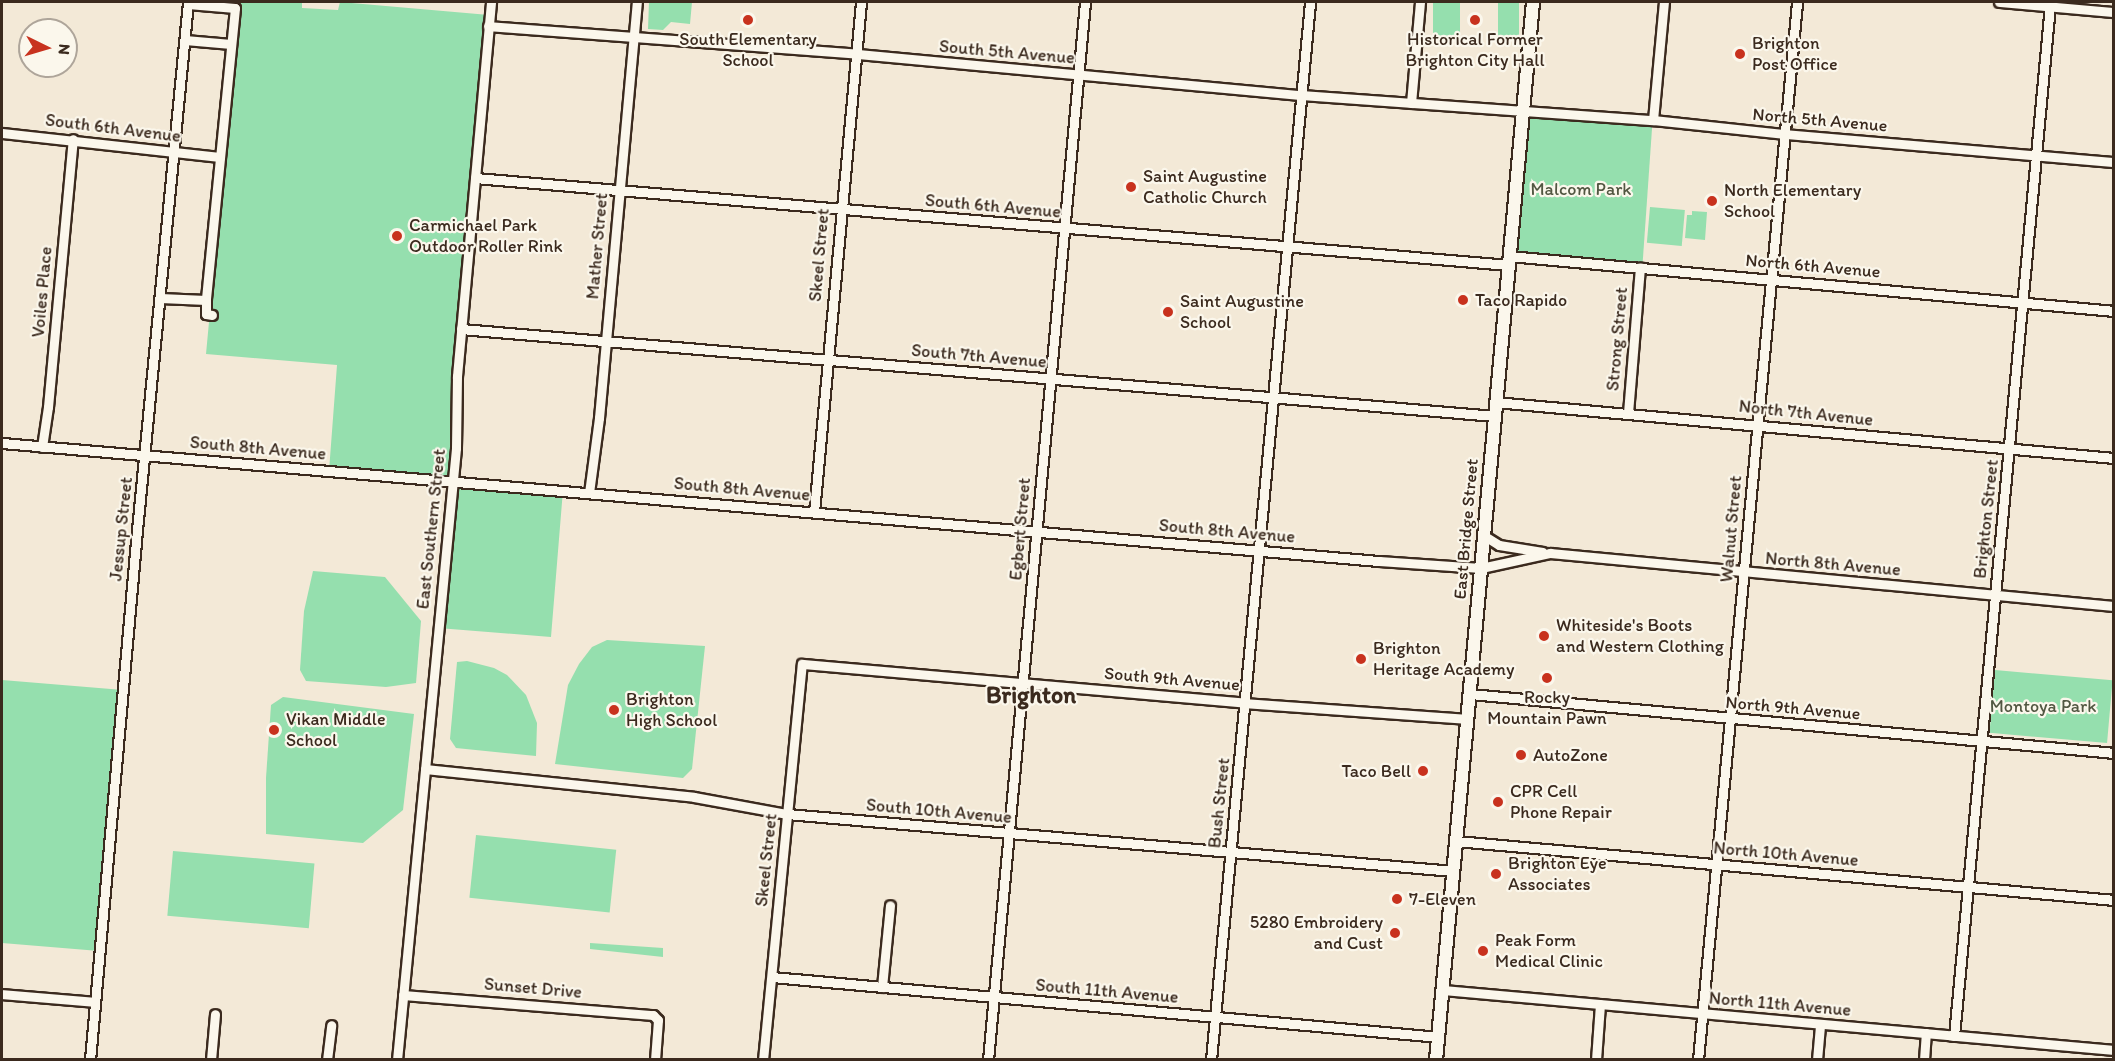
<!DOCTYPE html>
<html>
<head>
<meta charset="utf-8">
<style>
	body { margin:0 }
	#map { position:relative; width:2115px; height:1061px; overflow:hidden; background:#f3e9d7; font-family:Itim,sans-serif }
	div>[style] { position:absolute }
	.green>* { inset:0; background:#95dfae; transform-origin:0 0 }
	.roads { filter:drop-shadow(2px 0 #3b2a1e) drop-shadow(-2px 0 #3b2a1e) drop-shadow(0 2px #3b2a1e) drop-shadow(0 -2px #3b2a1e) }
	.minor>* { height:9px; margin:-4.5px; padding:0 4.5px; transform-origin:4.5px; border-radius:4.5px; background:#fbf7ec }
	.major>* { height:12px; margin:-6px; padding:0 6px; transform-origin:6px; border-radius:6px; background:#fbf7ec }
	.dots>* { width:16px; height:16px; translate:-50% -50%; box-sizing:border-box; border:3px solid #fbf7ec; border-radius:50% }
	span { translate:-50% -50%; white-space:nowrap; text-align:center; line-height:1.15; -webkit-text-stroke:4.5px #fbf7ec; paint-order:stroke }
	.poi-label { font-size:18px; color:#3b2a1e }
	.left { translate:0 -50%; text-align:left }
	.right { translate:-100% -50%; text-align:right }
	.street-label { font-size:18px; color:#3b2a1e }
	.park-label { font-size:18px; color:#525742 }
	.district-label { font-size:24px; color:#3b2a1e; font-weight:700 }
	.frame { position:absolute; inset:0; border:3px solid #3b2a1e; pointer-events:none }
	.north { position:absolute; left:18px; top:18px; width:60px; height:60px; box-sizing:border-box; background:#fbf7ec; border:2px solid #aea59a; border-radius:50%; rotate:95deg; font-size:16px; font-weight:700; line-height:24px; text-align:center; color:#3b2a1e }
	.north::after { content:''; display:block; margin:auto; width:21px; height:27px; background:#c8321e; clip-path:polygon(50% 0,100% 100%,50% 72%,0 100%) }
</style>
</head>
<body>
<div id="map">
	<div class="green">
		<i style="clip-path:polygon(239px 2px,302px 2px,302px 8px,338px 10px,340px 2px,489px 15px,453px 481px,563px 490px,551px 637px,438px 628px,452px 482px,329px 471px,337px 365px,206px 354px)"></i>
		<i style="clip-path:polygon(649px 2px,692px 2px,690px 24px,671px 22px,663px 30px,648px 29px)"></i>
		<i style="left:1433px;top:2px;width:27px;height:34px"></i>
		<i style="left:1498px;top:2px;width:21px;height:37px"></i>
		<i style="left:1523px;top:110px;width:130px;height:147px;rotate:4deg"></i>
		<i style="left:1650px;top:207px;width:35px;height:36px;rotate:5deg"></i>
		<i style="clip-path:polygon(1692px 211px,1707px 212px,1705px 240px,1685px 238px,1687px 215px,1692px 215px)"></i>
		<i style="clip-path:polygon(313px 571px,385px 577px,421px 621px,416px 683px,386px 687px,306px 681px,300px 670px,304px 611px)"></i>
		<i style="clip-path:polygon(607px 640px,705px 646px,692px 769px,683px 778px,555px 764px,568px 685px,579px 664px,592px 647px)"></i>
		<i style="clip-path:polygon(467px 661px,494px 668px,507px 675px,526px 695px,537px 723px,536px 756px,456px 748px,450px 739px,457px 662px)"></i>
		<i style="left:1995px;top:670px;width:118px;height:63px;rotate:5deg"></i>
		<i style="clip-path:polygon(2px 680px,123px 690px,99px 951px,2px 943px)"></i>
		<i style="clip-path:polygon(283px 697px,414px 714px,403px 810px,363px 843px,266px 834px,266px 778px,271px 705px)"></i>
		<i style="left:476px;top:835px;width:141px;height:63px;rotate:6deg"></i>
		<i style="left:173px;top:851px;width:142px;height:65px;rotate:5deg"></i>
		<i style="clip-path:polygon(590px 943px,663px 948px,663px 957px,590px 949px)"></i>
	</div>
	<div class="roads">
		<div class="minor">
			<i style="left:1999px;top:2px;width:115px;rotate:5deg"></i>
			<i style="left:188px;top:4px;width:47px;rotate:4.9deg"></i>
			<i style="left:235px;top:8px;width:293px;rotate:95.7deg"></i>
			<i style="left:488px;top:26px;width:370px;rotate:4.3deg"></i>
			<i style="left:857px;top:54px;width:446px;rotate:5.3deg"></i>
			<i style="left:1301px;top:95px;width:353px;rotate:4.1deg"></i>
			<i style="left:1653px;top:120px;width:133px;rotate:6.1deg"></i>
			<i style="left:1785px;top:134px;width:330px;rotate:4.9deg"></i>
			<i style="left:185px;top:40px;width:46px;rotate:5deg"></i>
			<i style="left:1411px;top:103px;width:101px;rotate:-84.9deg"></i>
			<i style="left:1653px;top:120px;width:119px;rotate:-84.7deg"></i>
			<i style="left:2px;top:133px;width:219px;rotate:6.3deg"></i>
			<i style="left:475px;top:178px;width:1038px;rotate:4.81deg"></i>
			<i style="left:1509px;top:256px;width:607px;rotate:5.19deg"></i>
			<i style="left:160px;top:298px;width:46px;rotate:2.5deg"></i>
			<i style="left:206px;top:300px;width:14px;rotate:90deg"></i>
			<i style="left:206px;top:314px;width:6px;rotate:9deg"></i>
			<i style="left:461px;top:329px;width:1037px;rotate:4.81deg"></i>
			<i style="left:1495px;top:402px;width:622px;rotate:5.17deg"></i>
			<i style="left:1628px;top:413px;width:146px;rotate:-85.3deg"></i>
			<i style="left:2px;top:443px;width:1382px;rotate:4.9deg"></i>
			<i style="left:1379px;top:561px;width:102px;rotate:3.9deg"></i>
			<i style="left:1481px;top:568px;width:71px;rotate:-12.3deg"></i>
			<i style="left:1550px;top:553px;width:566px;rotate:5.37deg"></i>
			<i style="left:42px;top:447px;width:40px;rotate:-81.5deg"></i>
			<i style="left:48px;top:407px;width:269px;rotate:-84.7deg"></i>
			<i style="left:589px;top:493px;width:76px;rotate:-82.4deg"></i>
			<i style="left:599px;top:418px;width:418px;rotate:-84.8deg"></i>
			<i style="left:814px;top:512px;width:512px;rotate:-84.73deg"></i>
			<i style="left:1483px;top:535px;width:19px;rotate:32deg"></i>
			<i style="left:1499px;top:545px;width:44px;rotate:9.2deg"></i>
			<i style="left:1470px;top:694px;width:647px;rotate:5.23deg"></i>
			<i style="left:425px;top:769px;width:270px;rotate:5.9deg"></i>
			<i style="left:694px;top:797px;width:95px;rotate:10.4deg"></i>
			<i style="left:787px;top:814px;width:668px;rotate:4.89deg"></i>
			<i style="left:1456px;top:841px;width:661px;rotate:5.12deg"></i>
			<i style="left:772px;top:977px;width:670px;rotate:5.14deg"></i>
			<i style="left:882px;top:987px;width:82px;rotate:-84.4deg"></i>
			<i style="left:1443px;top:990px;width:674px;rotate:5.11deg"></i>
			<i style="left:2px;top:994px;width:93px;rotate:4.9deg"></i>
			<i style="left:403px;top:995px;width:251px;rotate:4.6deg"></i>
			<i style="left:653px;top:1015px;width:7px;rotate:45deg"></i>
			<i style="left:658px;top:1020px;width:40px;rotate:94.3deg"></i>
			<i style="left:1954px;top:1036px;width:1034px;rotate:-84.68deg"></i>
			<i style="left:90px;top:1060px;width:532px;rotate:-84.93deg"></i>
			<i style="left:137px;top:530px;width:530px;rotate:-84.48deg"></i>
			<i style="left:211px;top:1060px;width:46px;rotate:-85deg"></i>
			<i style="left:327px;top:1060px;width:35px;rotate:-83deg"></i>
			<i style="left:397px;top:1060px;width:615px;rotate:-84.49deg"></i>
			<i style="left:456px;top:448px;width:72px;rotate:-89.2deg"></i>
			<i style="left:457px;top:376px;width:376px;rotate:-84.8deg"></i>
			<i style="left:763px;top:1060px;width:398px;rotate:-84.4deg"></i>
			<i style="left:802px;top:664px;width:444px;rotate:5deg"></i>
			<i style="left:1244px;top:703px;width:224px;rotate:4.1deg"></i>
			<i style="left:988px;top:1060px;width:1062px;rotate:-84.76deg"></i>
			<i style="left:1211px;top:1060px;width:1063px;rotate:-84.65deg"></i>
			<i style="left:1596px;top:1060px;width:56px;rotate:-85.9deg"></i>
			<i style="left:1698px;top:1060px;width:1063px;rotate:-84.65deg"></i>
			<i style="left:1817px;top:1060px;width:36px;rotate:-85deg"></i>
			<i style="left:1924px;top:1060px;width:27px;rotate:-86deg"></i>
		</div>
		<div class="major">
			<i style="left:1436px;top:1060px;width:1062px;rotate:-84.76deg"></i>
		</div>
	</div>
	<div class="dots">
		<i style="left:748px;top:20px;background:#c8321e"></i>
		<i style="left:1475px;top:20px;background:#c8321e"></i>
		<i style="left:1740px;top:54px;background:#c8321e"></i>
		<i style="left:1131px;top:187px;background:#c8321e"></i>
		<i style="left:1712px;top:201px;background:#c8321e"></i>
		<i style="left:397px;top:236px;background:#c8321e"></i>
		<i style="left:1463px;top:300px;background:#c8321e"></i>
		<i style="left:1168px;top:312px;background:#c8321e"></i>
		<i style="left:1544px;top:636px;background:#c8321e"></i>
		<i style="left:1361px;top:659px;background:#c8321e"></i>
		<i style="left:1547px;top:678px;background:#c8321e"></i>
		<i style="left:614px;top:710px;background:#c8321e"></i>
		<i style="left:274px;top:730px;background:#c8321e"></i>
		<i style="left:1521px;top:755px;background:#c8321e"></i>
		<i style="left:1423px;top:771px;background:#c8321e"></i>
		<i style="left:1498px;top:802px;background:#c8321e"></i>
		<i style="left:1496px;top:874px;background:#c8321e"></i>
		<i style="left:1397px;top:899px;background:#c8321e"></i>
		<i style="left:1395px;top:933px;background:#c8321e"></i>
		<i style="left:1483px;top:951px;background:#c8321e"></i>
	</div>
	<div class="poi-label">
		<span style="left:748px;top:50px">South Elementary<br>School</span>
		<span style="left:1475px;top:50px">Historical Former<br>Brighton City Hall</span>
		<span class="left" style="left:1752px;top:54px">Brighton<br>Post Office</span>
		<span class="left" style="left:1143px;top:187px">Saint Augustine<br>Catholic Church</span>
		<span class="left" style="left:1724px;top:201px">North Elementary<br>School</span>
		<span class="left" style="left:409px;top:236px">Carmichael Park<br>Outdoor Roller Rink</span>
		<span class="left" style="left:1475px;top:300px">Taco Rapido</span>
		<span class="left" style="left:1180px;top:312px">Saint Augustine<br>School</span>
		<span class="left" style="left:1556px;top:636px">Whiteside's Boots<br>and Western Clothing</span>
		<span class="left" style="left:1373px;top:659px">Brighton<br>Heritage Academy</span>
		<span style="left:1547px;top:708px">Rocky<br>Mountain Pawn</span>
		<span class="left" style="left:626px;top:710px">Brighton<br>High School</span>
		<span class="left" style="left:286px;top:730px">Vikan Middle<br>School</span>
		<span class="left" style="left:1533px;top:755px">AutoZone</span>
		<span class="right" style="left:1411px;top:771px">Taco Bell</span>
		<span class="left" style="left:1510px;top:802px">CPR Cell<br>Phone Repair</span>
		<span class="left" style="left:1508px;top:874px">Brighton Eye<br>Associates</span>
		<span class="left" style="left:1409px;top:899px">7-Eleven</span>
		<span class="right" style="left:1383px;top:933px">5280 Embroidery<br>and Cust</span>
		<span class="left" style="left:1495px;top:951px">Peak Form<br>Medical Clinic</span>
	</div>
	<div class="street-label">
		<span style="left:1007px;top:52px;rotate:5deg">South 5th Avenue</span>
		<span style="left:1820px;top:120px;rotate:5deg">North 5th Avenue</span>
		<span style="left:113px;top:128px;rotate:7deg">South 6th Avenue</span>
		<span style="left:993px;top:206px;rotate:5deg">South 6th Avenue</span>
		<span style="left:597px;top:246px;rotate:-85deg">Mather Street</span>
		<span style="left:819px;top:255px;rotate:-85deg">Skeel Street</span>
		<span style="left:1813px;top:266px;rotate:5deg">North 6th Avenue</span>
		<span style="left:42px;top:292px;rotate:-85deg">Voiles Place</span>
		<span style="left:1617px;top:339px;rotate:-85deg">Strong Street</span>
		<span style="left:979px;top:356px;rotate:5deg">South 7th Avenue</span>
		<span style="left:1806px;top:413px;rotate:6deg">North 7th Avenue</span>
		<span style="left:258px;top:448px;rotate:5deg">South 8th Avenue</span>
		<span style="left:742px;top:489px;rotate:5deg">South 8th Avenue</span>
		<span style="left:1986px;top:519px;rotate:-84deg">Brighton Street</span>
		<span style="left:121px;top:529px;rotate:-84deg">Jessup Street</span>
		<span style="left:431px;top:529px;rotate:-84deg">East Southern Street</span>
		<span style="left:1020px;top:529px;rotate:-85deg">Egbert Street</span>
		<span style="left:1466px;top:529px;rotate:-85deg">East Bridge Street</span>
		<span style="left:1731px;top:529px;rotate:-85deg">Walnut Street</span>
		<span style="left:1227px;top:531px;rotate:5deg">South 8th Avenue</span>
		<span style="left:1833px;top:564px;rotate:5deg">North 8th Avenue</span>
		<span style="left:1172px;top:679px;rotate:5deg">South 9th Avenue</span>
		<span style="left:1793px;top:708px;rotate:5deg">North 9th Avenue</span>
		<span style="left:1219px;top:803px;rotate:-84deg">Bush Street</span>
		<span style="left:939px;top:811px;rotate:5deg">South 10th Avenue</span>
		<span style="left:1786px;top:854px;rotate:5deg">North 10th Avenue</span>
		<span style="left:766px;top:860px;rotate:-84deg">Skeel Street</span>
		<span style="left:533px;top:988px;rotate:5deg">Sunset Drive</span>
		<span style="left:1107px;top:991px;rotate:5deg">South 11th Avenue</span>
		<span style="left:1780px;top:1004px;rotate:5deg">North 11th Avenue</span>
	</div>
	<div class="park-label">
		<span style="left:1581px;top:189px">Malcom Park</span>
		<span style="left:2043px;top:706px">Montoya Park</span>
	</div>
	<div class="district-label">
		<span style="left:1031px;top:695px">Brighton</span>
	</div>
	<div class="frame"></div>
	<div class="north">N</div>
</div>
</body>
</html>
